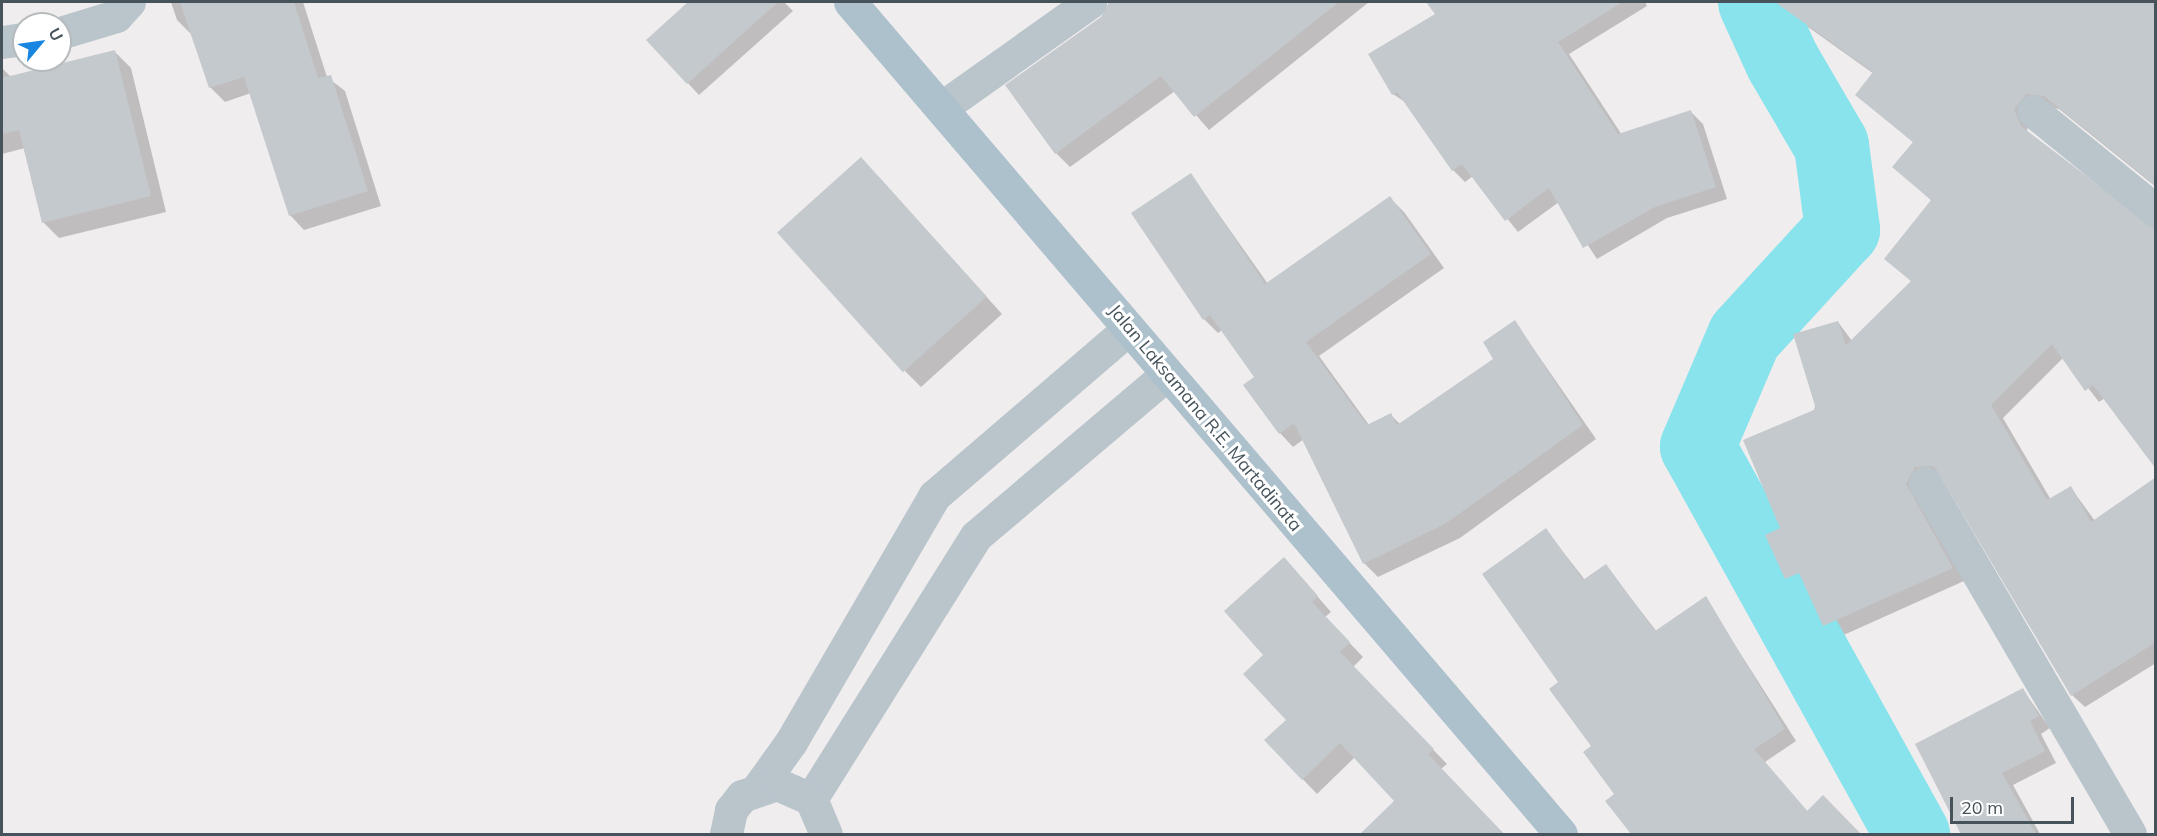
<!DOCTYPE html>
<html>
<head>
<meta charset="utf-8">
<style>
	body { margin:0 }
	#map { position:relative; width:2157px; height:836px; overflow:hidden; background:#f0edee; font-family:Mulish,sans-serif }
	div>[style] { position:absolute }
	.shadow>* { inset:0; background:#0003 }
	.river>* { height:75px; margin:-37.5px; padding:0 37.5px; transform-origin:37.5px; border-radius:37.5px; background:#88e3ec }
	.building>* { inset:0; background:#c4c9cd; transform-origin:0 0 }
	.minor>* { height:33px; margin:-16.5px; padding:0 16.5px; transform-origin:16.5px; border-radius:16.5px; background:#b9c4cb }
	.primary>* { height:33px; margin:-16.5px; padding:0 16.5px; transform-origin:16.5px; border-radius:16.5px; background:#adc1cd }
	span { translate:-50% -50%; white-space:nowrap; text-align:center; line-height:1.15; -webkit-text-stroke:6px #fff; paint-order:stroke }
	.street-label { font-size:18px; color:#46535b }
	.frame { position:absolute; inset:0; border:3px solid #46535b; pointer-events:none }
	.north { position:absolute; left:12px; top:12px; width:60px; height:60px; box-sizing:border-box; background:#fff; border:2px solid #b5babd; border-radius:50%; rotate:61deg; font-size:16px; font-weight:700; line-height:24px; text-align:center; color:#46535b }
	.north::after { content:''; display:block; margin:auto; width:21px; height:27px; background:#1886e0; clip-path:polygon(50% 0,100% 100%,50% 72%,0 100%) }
	.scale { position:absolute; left:1950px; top:797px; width:124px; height:27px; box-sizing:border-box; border:3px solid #46535b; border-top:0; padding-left:8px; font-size:18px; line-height:21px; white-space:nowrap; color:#46535b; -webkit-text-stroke:4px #fff; paint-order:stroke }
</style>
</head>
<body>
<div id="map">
	<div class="shadow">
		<i style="clip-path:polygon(171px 2px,303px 2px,327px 77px,345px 91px,381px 206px,304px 230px,290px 215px,251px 93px,225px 102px,210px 87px,191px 34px,177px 20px)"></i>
		<i style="clip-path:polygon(691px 2px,784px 2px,793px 11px,699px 95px,648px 40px)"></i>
		<i style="clip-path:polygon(1110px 2px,1369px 2px,1209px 130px,1175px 91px,1070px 167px,1056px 153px)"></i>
		<i style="clip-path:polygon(1428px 2px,1645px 2px,1647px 6px,1569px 54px,1622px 135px,1691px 112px,1703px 124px,1727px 199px,1667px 218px,1597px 259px,1559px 202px,1518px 232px,1473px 176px,1465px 182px,1453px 170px,1408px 104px,1393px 94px,1437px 15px)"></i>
		<i style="clip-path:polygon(1773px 2px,2156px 2px,2156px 187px,2059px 109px,2040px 105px,2030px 113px,2027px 131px,2105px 398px,2099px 402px,2064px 357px,2003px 418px,2051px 500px,2071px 488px,2095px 521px,2156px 479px,2156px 663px,2085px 707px,2072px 695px,1947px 481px,1939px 476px,1964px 581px,1837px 638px,1825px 625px,1807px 588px,1799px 591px,1787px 578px,1782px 529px,1838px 322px,1852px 341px,1912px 282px,1886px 259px,1932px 201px,1894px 167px,1914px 143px,1857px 95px,1874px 74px)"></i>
		<i style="clip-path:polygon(115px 52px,131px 68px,166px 212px,59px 238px,43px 222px,25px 148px,2px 154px,2px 68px,11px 77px)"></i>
		<i style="clip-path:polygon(1191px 175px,1268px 284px,1390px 198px,1404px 212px,1444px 268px,1319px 356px,1369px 425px,1391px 415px,1400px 424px,1495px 359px,1515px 322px,1596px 439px,1460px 538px,1378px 577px,1364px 563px,1304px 439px,1293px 447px,1280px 433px,1256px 377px,1222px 330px,1218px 333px,1204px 319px)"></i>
		<i style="clip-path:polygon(878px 176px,1002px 314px,921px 387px,905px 371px)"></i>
		<i style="clip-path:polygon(1546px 530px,1585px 580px,1606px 566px,1657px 632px,1705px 598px,1796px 741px,1765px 762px,1808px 812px,1823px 797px,1859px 834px,1633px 834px,1607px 802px,1616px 794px,1560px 683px)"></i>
		<i style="clip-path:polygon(1298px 574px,1331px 612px,1325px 617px,1363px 657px,1353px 667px,1447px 764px,1441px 769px,1504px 834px,1362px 834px,1396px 801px,1355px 757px,1317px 794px,1266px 741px,1288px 720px,1265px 655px)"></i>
		<i style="clip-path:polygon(2023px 690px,2050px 728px,2041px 734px,2056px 763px,2013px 785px,2040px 834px,1961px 834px,1917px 745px)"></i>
	</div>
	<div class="river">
		<i style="left:1755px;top:2px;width:65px;rotate:65.4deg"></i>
		<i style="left:1782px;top:61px;width:97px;rotate:59.7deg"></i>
		<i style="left:1831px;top:145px;width:85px;rotate:82.5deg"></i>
		<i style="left:1842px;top:229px;width:145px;rotate:132.5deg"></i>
		<i style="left:1744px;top:336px;width:120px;rotate:113.1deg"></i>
		<i style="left:1697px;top:446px;width:444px;rotate:61deg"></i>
	</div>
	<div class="building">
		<i style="clip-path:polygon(180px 2px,294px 2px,318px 78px,331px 75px,368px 191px,289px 216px,244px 77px,209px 88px)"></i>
		<i style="clip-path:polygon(688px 2px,778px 2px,687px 84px,646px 40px)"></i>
		<i style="clip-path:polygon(1109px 2px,1339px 2px,1194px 117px,1161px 76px,1055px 154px,1005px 85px,1101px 17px)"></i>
		<i style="clip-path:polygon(1426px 2px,1623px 2px,1558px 42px,1618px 134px,1691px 110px,1716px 187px,1655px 207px,1583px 248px,1549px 188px,1505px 221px,1462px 164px,1452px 171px,1397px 92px,1392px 95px,1368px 54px,1435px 14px)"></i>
		<i style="clip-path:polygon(1775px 2px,2156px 2px,2156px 186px,2044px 96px,2026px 94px,2014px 109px,2021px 126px,2156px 229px,2156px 469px,2093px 385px,2085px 391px,2052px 344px,1991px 405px,2047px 500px,2071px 486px,2091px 522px,2156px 477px,2156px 642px,2071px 696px,1934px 466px,1915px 467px,1906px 484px,1953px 568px,1823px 626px,1799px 573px,1785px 579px,1765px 535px,1780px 528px,1743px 440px,1816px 409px,1793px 334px,1838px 321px,1846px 345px,1911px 281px,1884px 259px,1931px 200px,1892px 167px,1913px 142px,1855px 95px,1873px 72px)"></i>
		<i style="clip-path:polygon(115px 50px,151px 196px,42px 223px,19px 130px,2px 134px,2px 78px)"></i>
		<i style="left:861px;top:157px;width:188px;height:113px;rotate:48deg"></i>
		<i style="clip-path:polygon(1191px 173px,1265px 284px,1390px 196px,1431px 254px,1306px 342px,1367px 425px,1391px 413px,1397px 425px,1493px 359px,1483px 342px,1515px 320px,1583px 425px,1445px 524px,1363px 564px,1294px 423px,1279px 434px,1243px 385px,1254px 377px,1210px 315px,1203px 320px,1131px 213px)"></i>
		<i style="clip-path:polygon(1546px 528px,1583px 580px,1606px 564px,1655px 631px,1706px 596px,1785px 729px,1754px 749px,1807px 811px,1823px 795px,1861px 834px,1631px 834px,1605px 801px,1614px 794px,1583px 752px,1591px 746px,1549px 689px,1558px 682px,1482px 574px)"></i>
		<i style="clip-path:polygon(1284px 557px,1318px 596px,1312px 602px,1350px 642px,1340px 652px,1434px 749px,1428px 754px,1504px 834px,1360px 834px,1394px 801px,1340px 743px,1302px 780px,1264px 740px,1286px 720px,1243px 674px,1263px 655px,1224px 611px)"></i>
		<i style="clip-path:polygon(2023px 688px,2039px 716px,2030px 721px,2045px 751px,2002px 773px,2036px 834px,1961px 834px,1915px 744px)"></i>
	</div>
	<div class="minor">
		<i style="left:60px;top:33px;width:59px;rotate:-16.9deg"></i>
		<i style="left:116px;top:16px;width:19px;rotate:-47deg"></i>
		<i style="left:2px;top:42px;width:22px;rotate:-8deg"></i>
		<i style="left:941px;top:108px;width:183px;rotate:-35.4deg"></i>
		<i style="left:2033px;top:111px;width:159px;rotate:39.1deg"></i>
		<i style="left:1925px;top:483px;width:406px;rotate:59.7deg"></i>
		<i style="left:758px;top:788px;width:57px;rotate:-54.3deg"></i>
		<i style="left:791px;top:742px;width:285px;rotate:-59.8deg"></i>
		<i style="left:934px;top:496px;width:257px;rotate:-40.7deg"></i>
		<i style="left:811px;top:799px;width:310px;rotate:-57.9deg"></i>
		<i style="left:976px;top:536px;width:250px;rotate:-40.3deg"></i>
		<i style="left:726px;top:834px;width:25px;rotate:-78deg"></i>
		<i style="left:731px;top:810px;width:18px;rotate:-52deg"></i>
		<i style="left:742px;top:796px;width:37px;rotate:-19deg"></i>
		<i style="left:777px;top:784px;width:37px;rotate:24deg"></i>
		<i style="left:811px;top:799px;width:38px;rotate:67deg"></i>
	</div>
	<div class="primary">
		<i style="left:850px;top:2px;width:1094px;rotate:49.48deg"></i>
	</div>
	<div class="street-label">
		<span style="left:1205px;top:418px;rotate:50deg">Jalan Laksamana R.E. Martadinata</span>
	</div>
	<div class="frame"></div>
	<div class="north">U</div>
	<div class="scale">20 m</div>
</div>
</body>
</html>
